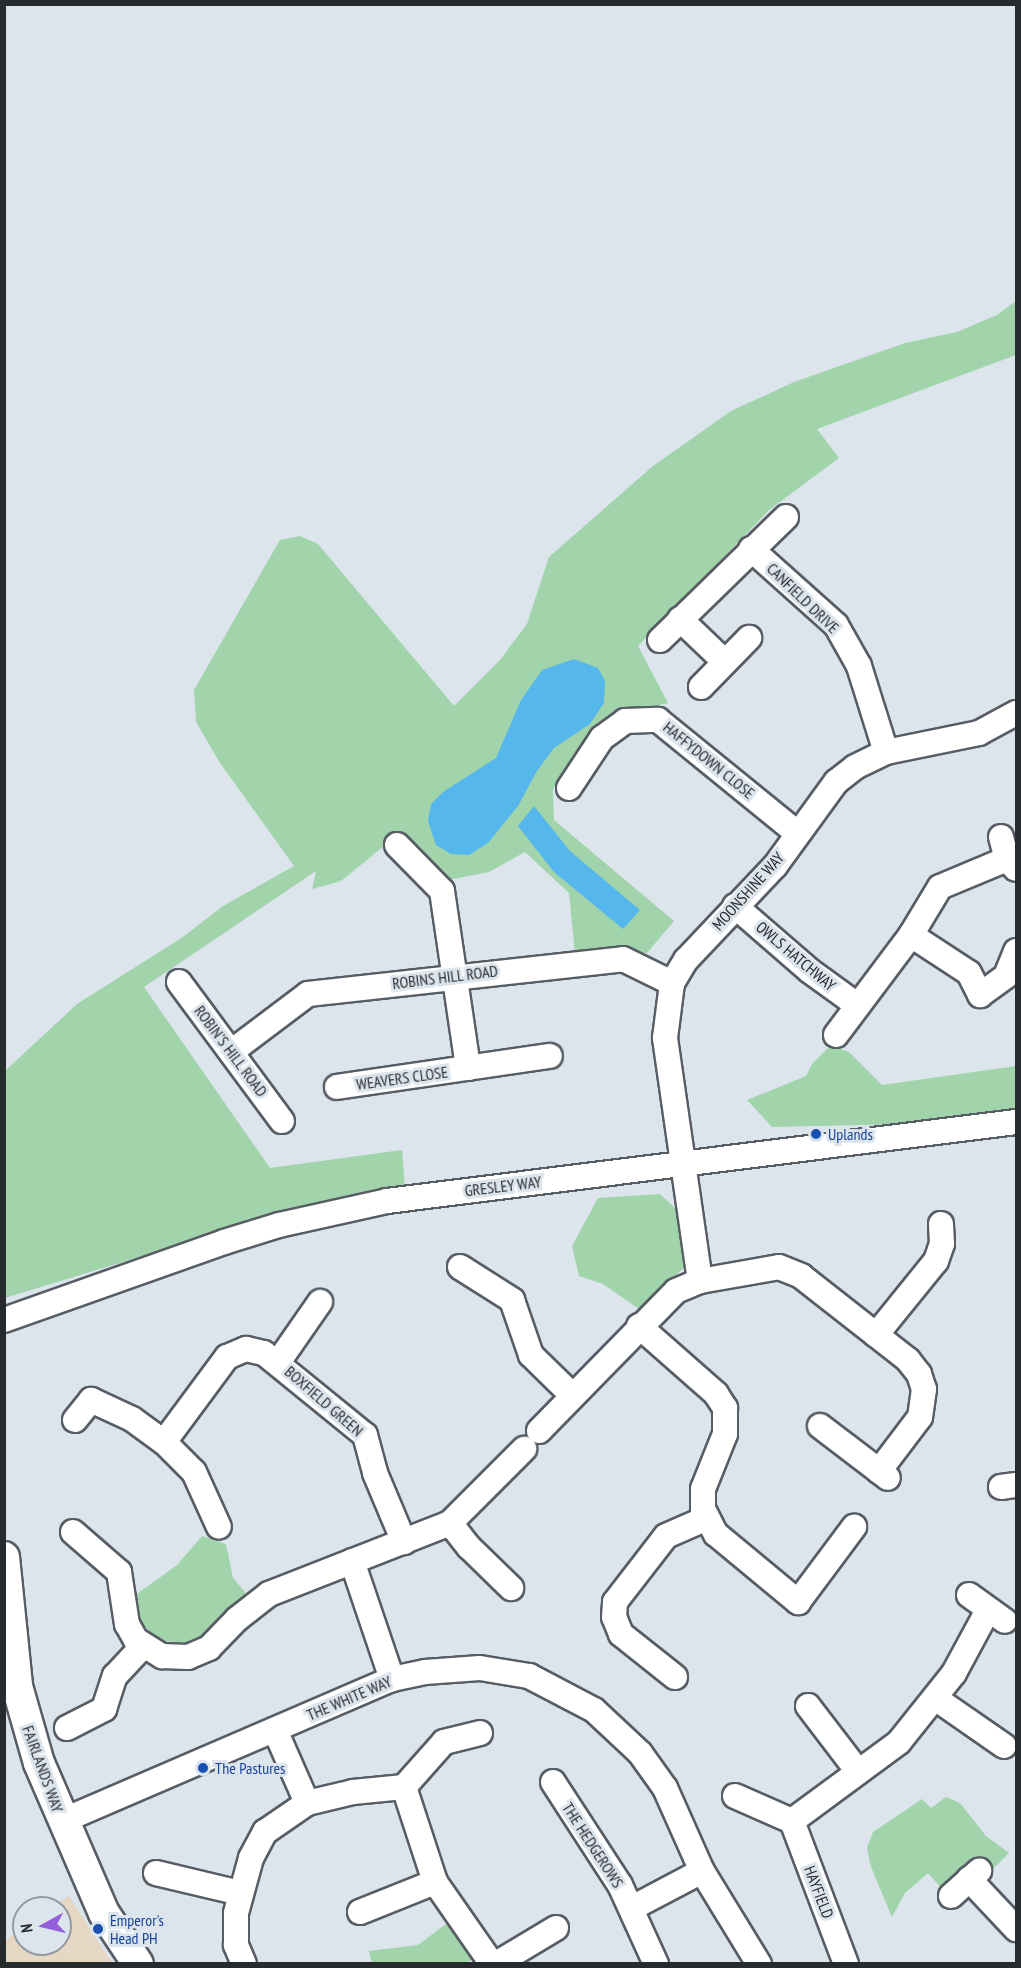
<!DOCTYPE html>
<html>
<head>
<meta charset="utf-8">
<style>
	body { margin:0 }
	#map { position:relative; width:1021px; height:1968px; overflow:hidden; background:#dce4ec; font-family:"PT Sans Narrow",sans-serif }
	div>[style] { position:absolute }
	.commercial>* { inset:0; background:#e6d6c4 }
	.green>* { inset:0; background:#a1d4ab }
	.water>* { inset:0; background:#55b7ec }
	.roads { filter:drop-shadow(2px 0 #575d65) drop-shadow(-2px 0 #575d65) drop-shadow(0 2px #575d65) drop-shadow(0 -2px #575d65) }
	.minor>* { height:24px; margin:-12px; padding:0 12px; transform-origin:12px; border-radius:12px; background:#fff }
	.major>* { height:30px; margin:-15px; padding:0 15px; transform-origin:15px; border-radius:15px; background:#fff }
	.dots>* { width:16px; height:16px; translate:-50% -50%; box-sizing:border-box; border:3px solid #dce4ec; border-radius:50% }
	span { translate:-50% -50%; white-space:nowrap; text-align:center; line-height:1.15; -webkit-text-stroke:6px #dce4ec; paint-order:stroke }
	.street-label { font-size:16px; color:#282b2e }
	.transit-label { font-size:16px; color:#164399 }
	.left { translate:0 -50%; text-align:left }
	.frame { position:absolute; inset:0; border:6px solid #282b2e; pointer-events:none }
	.north { position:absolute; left:12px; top:1896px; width:60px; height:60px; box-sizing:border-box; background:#dce4ec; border:2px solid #949aa0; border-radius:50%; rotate:262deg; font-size:16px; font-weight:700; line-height:24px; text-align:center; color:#282b2e }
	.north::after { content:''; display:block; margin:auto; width:21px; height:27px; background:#9360d9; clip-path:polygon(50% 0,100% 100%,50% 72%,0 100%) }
</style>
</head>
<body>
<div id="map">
	<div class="commercial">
		<i style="clip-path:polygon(69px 1896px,112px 1963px,5px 1963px,5px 1941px,24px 1926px,24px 1944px,60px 1944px,60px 1908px,51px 1908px)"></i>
	</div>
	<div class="green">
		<i style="clip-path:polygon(1016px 301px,1016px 355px,817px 429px,839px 458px,769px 510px,638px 646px,668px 703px,624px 714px,553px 789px,554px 820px,674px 921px,647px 953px,575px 954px,569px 893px,525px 852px,489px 872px,443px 881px,400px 833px,341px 881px,312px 889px,316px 871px,144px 987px,270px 1168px,402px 1150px,405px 1188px,286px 1212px,5px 1298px,5px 1071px,77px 1004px,183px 937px,223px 906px,294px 866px,220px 763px,196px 722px,194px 690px,280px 540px,300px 536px,318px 544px,454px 706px,500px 660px,527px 624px,549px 557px,653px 466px,731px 411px,794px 382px,905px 343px,957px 332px,997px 315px)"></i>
		<i style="clip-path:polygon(831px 1045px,849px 1052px,882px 1085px,1016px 1066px,1016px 1110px,904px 1124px,772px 1127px,747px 1100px,806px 1076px,812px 1064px)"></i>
		<i style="clip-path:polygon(660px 1194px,675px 1208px,686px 1266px,639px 1309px,603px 1284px,579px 1276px,572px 1246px,598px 1198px)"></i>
		<i style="clip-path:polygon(202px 1536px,226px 1544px,233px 1578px,250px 1598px,195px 1643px,160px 1641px,140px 1622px,133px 1597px,177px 1565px)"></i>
		<i style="clip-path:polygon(946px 1797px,960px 1803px,986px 1836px,1009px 1853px,992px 1870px,979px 1859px,944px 1891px,928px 1873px,905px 1893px,892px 1917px,871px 1867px,867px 1848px,873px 1832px,922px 1799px,931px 1808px)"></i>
		<i style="clip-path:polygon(450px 1921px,473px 1957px,468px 1963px,372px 1963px,369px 1951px,418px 1945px)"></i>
	</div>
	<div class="water">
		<i style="clip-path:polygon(574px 659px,598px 668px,605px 681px,604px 703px,590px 724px,554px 748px,537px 771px,518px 806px,488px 843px,469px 855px,451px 854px,436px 845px,428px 821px,431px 804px,443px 792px,496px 758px,521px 700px,542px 670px)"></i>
		<i style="clip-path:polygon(534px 806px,570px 851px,640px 910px,623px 929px,554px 872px,518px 826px)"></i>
	</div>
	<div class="roads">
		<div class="minor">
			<i style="left:751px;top:549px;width:114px;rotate:41.8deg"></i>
			<i style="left:836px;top:625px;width:47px;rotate:60.7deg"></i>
			<i style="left:859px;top:666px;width:90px;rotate:72.6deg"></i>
			<i style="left:680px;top:619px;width:62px;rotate:43.7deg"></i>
			<i style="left:660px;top:640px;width:176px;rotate:-44.3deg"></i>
			<i style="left:701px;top:687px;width:69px;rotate:-45.6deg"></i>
			<i style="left:569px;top:788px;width:60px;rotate:-56.6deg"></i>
			<i style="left:602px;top:738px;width:29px;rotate:-36deg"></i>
			<i style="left:625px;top:721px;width:33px;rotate:-2deg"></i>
			<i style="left:658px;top:720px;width:179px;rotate:39.1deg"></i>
			<i style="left:1001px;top:837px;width:23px;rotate:75deg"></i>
			<i style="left:1007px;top:859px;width:13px;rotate:48deg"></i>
			<i style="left:397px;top:845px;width:64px;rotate:45.6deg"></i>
			<i style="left:442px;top:891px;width:179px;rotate:81.6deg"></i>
			<i style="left:735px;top:906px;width:99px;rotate:40.9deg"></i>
			<i style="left:810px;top:971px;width:58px;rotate:35.9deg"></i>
			<i style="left:911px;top:935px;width:69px;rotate:33.2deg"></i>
			<i style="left:969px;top:973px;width:25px;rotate:63deg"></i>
			<i style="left:980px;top:995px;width:32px;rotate:-36deg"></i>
			<i style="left:1006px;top:976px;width:27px;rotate:-68deg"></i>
			<i style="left:179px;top:982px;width:173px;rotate:53.5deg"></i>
			<i style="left:836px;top:1035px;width:125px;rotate:-53.1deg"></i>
			<i style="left:911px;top:935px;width:56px;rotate:-58.9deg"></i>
			<i style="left:940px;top:887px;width:73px;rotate:-22.7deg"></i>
			<i style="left:231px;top:1052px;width:96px;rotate:-37deg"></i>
			<i style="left:308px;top:994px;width:317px;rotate:-6.3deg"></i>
			<i style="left:623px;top:959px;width:55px;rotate:26.1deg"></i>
			<i style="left:337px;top:1087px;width:215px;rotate:-8.3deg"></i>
			<i style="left:460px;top:1267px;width:62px;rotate:32.4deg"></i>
			<i style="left:512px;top:1300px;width:58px;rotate:70.9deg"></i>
			<i style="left:531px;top:1355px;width:56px;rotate:44.3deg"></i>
			<i style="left:700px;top:1281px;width:246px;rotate:-98.2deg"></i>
			<i style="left:665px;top:1038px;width:55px;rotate:-82.7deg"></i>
			<i style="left:672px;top:983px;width:27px;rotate:-59deg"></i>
			<i style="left:686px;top:960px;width:129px;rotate:-46.6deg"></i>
			<i style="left:775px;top:866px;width:104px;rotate:-54deg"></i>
			<i style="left:836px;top:782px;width:24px;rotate:-38deg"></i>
			<i style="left:855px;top:767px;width:34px;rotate:-26deg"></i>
			<i style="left:886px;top:752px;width:95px;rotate:-11.5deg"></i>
			<i style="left:979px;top:733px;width:42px;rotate:-28.4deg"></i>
			<i style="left:4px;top:1320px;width:233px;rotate:-19.5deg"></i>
			<i style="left:224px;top:1242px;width:58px;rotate:-17.2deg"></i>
			<i style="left:279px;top:1225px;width:111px;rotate:-12.5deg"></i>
			<i style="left:387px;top:1201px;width:634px;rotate:-7.16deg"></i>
			<i style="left:639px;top:1326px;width:103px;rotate:41.4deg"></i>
			<i style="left:716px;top:1394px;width:17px;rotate:57deg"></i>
			<i style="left:725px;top:1408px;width:26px;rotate:90deg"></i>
			<i style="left:725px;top:1434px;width:59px;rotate:111.8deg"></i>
			<i style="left:703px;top:1489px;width:20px;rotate:90deg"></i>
			<i style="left:703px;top:1509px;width:28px;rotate:63deg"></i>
			<i style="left:716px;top:1534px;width:107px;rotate:39.7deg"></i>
			<i style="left:798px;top:1602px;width:94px;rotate:-53.3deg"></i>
			<i style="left:876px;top:1335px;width:95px;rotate:-51deg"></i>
			<i style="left:936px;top:1261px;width:18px;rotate:-71deg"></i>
			<i style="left:942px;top:1244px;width:20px;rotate:-93deg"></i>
			<i style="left:279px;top:1361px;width:72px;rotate:-55.2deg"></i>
			<i style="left:75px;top:1420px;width:26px;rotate:-51deg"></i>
			<i style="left:91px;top:1400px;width:45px;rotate:24.9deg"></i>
			<i style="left:132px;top:1419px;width:39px;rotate:36deg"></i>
			<i style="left:164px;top:1442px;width:42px;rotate:45deg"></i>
			<i style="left:194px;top:1472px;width:60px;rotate:65.6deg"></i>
			<i style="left:820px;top:1426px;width:74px;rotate:37.3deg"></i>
			<i style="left:539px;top:1431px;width:196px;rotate:-45.6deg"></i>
			<i style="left:676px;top:1291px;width:26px;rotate:-23deg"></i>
			<i style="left:700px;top:1281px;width:80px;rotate:-10deg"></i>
			<i style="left:779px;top:1267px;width:24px;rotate:22deg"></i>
			<i style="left:801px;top:1276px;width:136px;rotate:38.1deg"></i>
			<i style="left:908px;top:1360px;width:18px;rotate:52deg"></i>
			<i style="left:919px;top:1374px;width:16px;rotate:72deg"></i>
			<i style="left:924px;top:1389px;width:28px;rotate:98deg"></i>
			<i style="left:920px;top:1417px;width:68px;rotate:127.2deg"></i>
			<i style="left:879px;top:1471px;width:11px;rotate:38deg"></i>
			<i style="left:164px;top:1442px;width:106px;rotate:-53.5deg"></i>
			<i style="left:227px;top:1357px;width:21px;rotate:-23deg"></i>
			<i style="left:246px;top:1349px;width:18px;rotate:13deg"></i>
			<i style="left:264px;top:1353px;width:130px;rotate:39.1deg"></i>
			<i style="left:365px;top:1435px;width:39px;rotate:75deg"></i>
			<i style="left:375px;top:1473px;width:75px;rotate:67.2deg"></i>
			<i style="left:1001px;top:1487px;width:15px;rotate:-8deg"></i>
			<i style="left:450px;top:1523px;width:31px;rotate:52deg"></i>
			<i style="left:469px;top:1547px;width:59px;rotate:44.3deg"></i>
			<i style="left:73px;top:1532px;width:61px;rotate:41deg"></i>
			<i style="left:119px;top:1572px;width:53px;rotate:81.3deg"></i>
			<i style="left:127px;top:1624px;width:18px;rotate:61deg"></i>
			<i style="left:136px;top:1640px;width:31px;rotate:32deg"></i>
			<i style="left:162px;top:1656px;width:26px;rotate:2deg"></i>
			<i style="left:188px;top:1657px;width:23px;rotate:-23deg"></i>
			<i style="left:209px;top:1648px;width:40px;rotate:-46deg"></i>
			<i style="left:237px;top:1619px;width:41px;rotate:-38deg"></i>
			<i style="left:269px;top:1594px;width:194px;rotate:-21.4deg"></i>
			<i style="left:450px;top:1523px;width:105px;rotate:-45deg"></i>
			<i style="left:352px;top:1561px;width:125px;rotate:71.3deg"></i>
			<i style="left:969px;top:1595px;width:44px;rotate:35.8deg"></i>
			<i style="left:675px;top:1677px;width:69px;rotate:-141.5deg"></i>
			<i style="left:621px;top:1634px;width:18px;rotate:-112deg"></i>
			<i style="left:614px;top:1617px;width:15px;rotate:-86deg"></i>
			<i style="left:615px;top:1602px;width:83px;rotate:-52.3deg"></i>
			<i style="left:666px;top:1536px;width:45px;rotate:-23.7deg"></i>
			<i style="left:935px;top:1698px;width:84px;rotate:34.8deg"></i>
			<i style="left:808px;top:1706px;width:81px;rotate:52.6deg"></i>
			<i style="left:67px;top:1728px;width:42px;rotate:-27.2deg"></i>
			<i style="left:104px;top:1709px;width:35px;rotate:-72deg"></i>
			<i style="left:115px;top:1676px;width:41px;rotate:-47deg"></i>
			<i style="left:275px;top:1730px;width:80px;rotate:66.3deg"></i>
			<i style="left:553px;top:1782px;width:123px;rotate:57deg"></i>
			<i style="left:620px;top:1885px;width:87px;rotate:65.5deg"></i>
			<i style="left:404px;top:1787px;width:60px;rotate:-48.4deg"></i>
			<i style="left:444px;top:1742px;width:37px;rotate:-14deg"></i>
			<i style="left:735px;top:1796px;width:62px;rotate:23.7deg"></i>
			<i style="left:792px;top:1821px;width:153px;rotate:69.3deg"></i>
			<i style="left:62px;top:1821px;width:359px;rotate:-23.3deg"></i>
			<i style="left:392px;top:1679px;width:34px;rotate:-12deg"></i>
			<i style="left:425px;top:1672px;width:55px;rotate:-4.2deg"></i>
			<i style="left:480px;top:1668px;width:50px;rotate:9.3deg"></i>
			<i style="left:529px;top:1676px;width:73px;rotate:27.6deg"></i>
			<i style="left:594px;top:1710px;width:63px;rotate:43.1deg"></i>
			<i style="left:640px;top:1753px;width:43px;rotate:54.5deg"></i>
			<i style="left:665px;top:1788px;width:91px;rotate:66deg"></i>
			<i style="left:702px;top:1871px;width:109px;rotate:58.5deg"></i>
			<i style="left:792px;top:1821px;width:133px;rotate:-36.4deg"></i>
			<i style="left:899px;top:1742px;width:88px;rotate:-51.4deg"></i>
			<i style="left:954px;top:1673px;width:72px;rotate:-61.6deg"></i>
			<i style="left:156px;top:1873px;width:86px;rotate:13.4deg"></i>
			<i style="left:969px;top:1879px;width:69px;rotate:46.8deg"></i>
			<i style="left:951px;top:1896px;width:38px;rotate:-42deg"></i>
			<i style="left:632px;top:1908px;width:79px;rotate:-27.9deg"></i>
			<i style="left:360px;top:1912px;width:81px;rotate:-21.8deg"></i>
			<i style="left:244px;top:1964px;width:21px;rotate:-113deg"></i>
			<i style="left:236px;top:1945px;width:32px;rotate:-90deg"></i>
			<i style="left:236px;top:1913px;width:57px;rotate:-74.7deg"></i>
			<i style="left:251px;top:1858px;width:30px;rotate:-62deg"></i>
			<i style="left:265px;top:1832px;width:51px;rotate:-34.6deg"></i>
			<i style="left:307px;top:1803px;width:47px;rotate:-13.4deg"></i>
			<i style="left:353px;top:1792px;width:51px;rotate:-5.6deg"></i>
			<i style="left:404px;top:1787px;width:100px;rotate:71.9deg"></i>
			<i style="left:435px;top:1882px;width:100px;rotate:55.2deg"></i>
			<i style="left:496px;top:1964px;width:70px;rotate:-31deg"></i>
		</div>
		<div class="major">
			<i style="left:4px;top:1557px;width:130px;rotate:84.2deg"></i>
			<i style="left:17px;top:1686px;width:80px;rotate:74.1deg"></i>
			<i style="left:39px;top:1763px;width:163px;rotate:66.6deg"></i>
			<i style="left:104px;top:1913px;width:61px;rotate:56.3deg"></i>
		</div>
	</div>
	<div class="dots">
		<i style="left:816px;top:1134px;background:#1a4fb4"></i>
		<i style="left:203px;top:1768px;background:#1a4fb4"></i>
		<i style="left:98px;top:1929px;background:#1a4fb4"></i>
	</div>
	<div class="street-label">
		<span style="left:803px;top:598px;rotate:44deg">CANFIELD DRIVE</span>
		<span style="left:709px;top:760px;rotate:39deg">HAFFYDOWN CLOSE</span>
		<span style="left:748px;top:891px;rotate:-48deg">MOONSHINE WAY</span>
		<span style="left:796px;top:956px;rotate:40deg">OWLS HATCHWAY</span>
		<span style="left:445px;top:977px;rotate:-7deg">ROBINS HILL ROAD</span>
		<span style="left:231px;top:1051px;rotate:53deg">ROBIN'S HILL ROAD</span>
		<span style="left:402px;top:1078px;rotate:-8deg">WEAVERS CLOSE</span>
		<span style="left:503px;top:1186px;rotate:-7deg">GRESLEY WAY</span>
		<span style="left:324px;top:1401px;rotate:41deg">BOXFIELD GREEN</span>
		<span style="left:349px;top:1698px;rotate:-23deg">THE WHITE WAY</span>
		<span style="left:43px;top:1769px;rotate:70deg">FAIRLANDS WAY</span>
		<span style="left:593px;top:1845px;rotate:57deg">THE HEDGEROWS</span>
		<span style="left:819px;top:1892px;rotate:69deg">HAYFIELD</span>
	</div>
	<div class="transit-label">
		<span class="left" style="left:828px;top:1134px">Uplands</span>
		<span class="left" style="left:215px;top:1768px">The Pastures</span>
		<span class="left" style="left:110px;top:1929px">Emperor's<br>Head PH</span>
	</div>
	<div class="frame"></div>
	<div class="north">N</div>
</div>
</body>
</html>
